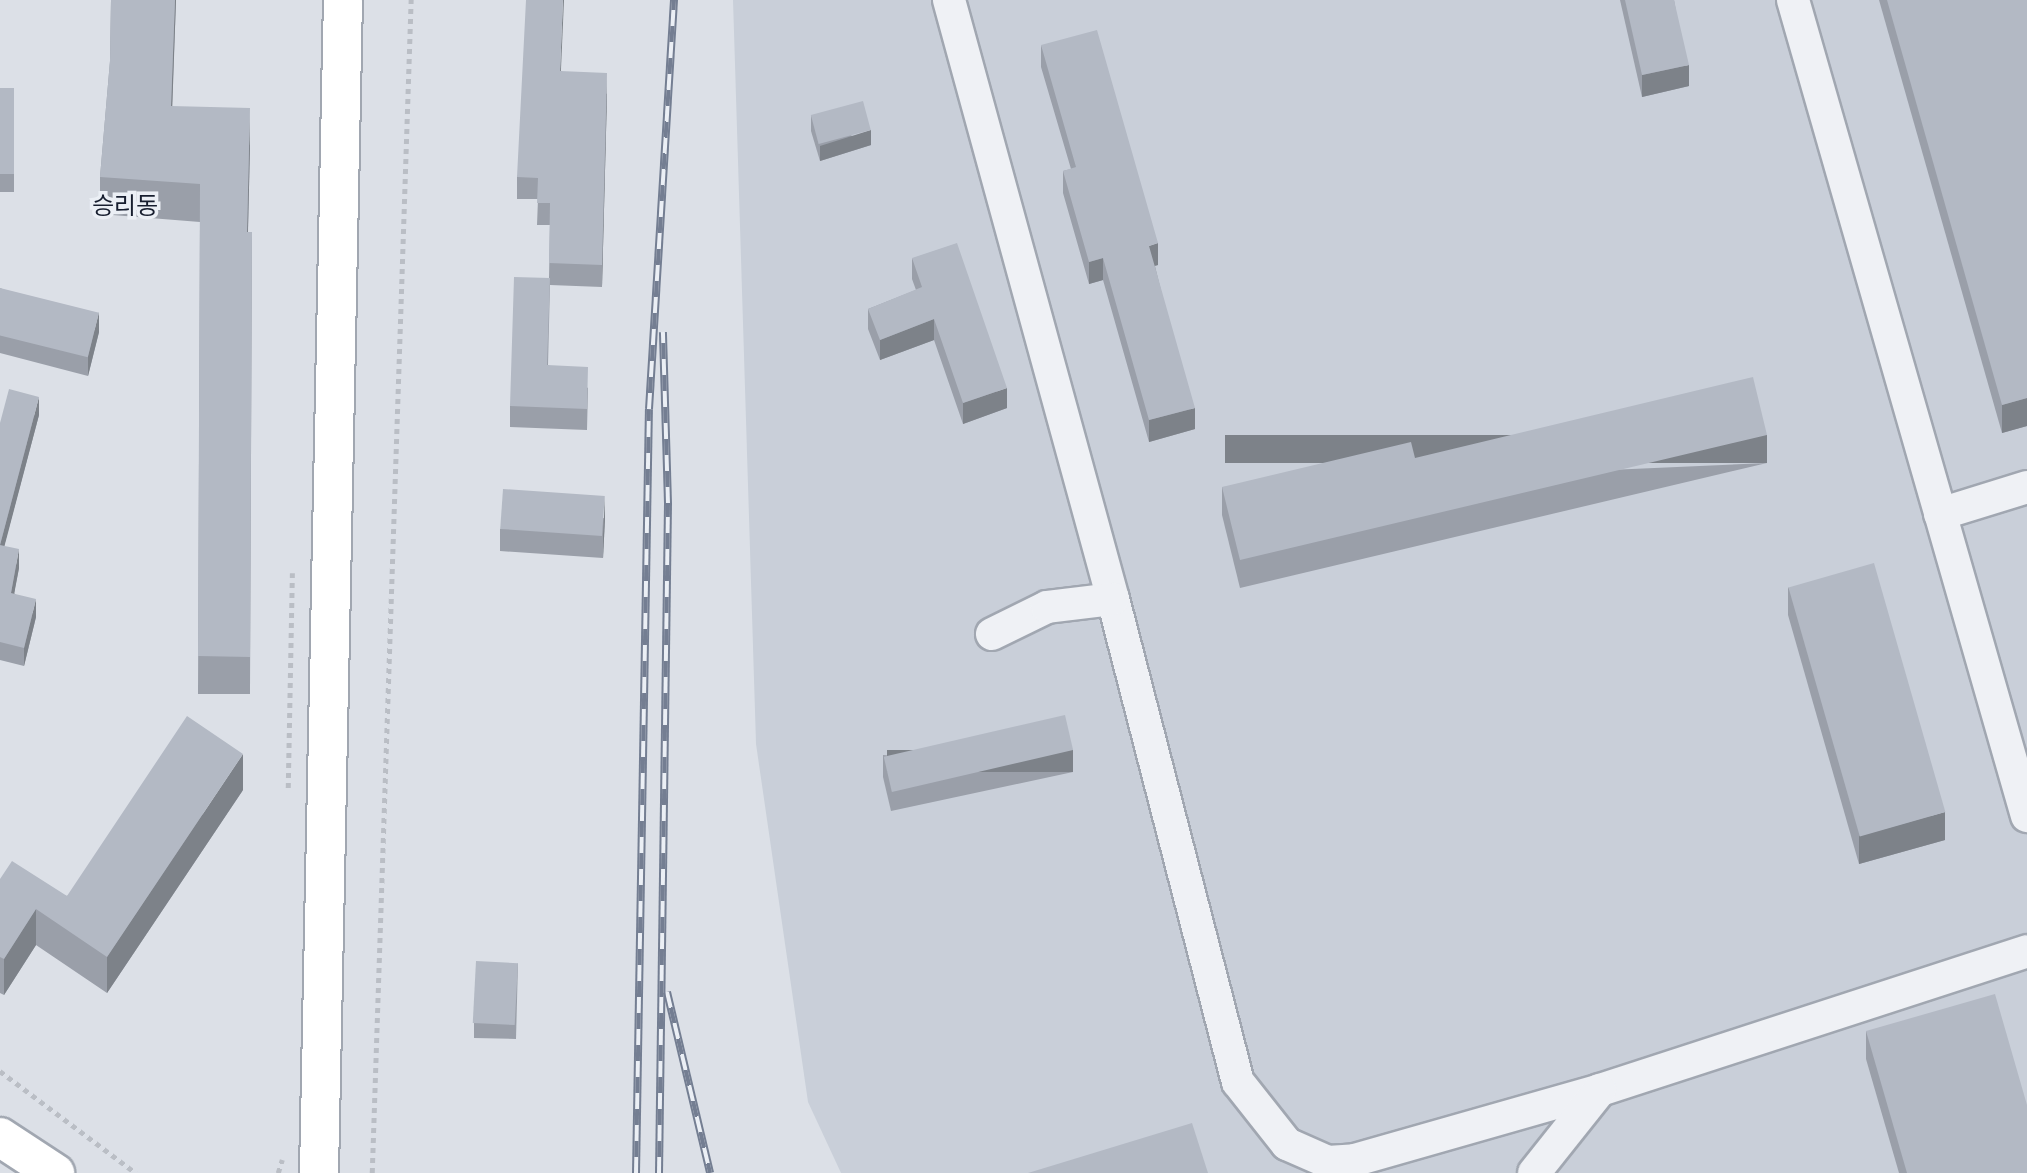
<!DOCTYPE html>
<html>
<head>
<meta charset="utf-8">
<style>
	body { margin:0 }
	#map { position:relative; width:2027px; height:1173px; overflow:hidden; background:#dce0e7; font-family:Quicksand,"Noto Sans KR",sans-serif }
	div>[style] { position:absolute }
	.built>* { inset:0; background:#c9cfd9 }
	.path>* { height:4.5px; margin-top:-2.25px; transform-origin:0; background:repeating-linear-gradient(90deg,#babec5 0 5px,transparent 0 10px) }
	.roads { filter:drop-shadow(2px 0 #a1a7b1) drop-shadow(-2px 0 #a1a7b1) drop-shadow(0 2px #a1a7b1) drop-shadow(0 -2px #a1a7b1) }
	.minor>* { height:32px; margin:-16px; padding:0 16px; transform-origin:16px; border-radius:16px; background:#eff1f5 }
	.major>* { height:38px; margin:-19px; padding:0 19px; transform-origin:19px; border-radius:19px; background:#fff }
	.rail>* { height:8px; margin-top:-4px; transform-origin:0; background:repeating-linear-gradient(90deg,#ebeff5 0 16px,#747e92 0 32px); box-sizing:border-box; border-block:2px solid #747e92 }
	.wall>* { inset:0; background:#9a9fa9; transform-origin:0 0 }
	.shaded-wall>* { inset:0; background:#7d8289; transform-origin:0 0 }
	.building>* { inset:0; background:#b3b9c4; transform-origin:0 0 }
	span { translate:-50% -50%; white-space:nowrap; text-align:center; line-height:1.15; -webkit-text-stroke:7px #ebeff5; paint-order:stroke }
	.quarter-label { font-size:24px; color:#171e2f }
</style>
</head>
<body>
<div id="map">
	<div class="built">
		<i style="clip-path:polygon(733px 0,2027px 0,2027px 1173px,841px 1173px,808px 1102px,756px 744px)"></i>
	</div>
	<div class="path">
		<i style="left:288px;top:788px;width:215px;rotate:-88.9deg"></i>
		<i style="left:0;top:1071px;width:170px;rotate:36.9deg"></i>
		<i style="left:278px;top:1173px;width:14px;rotate:-73deg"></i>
		<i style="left:372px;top:1173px;width:1174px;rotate:-88.1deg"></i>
	</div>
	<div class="roads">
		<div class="minor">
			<i style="left:949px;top:0;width:621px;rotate:74.69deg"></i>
			<i style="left:1113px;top:599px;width:499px;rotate:75.5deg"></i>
			<i style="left:1238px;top:1082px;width:79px;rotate:51.7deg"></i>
			<i style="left:1287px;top:1144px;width:45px;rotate:23.7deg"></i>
			<i style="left:1328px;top:1162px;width:27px;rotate:-4deg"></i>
			<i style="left:1355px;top:1160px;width:255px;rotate:-15.9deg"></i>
			<i style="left:1600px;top:1090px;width:449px;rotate:-18deg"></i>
			<i style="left:1793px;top:0;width:849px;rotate:74deg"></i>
			<i style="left:1940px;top:514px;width:91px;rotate:-17.2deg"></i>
			<i style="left:992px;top:634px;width:61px;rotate:-26.1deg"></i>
			<i style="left:1047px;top:607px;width:66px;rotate:-6.9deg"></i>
			<i style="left:1534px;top:1173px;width:106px;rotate:-51.5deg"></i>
		</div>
		<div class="major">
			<i style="left:0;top:1137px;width:66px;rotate:33.2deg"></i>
			<i style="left:319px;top:1173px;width:1173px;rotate:-88.83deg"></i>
		</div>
	</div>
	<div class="rail">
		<i style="left:667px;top:992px;width:186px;rotate:76.6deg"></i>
		<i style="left:636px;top:1173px;width:764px;rotate:-89.03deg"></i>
		<i style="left:649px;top:409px;width:410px;rotate:-86.5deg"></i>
		<i style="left:659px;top:1173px;width:670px;rotate:-89.23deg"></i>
		<i style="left:668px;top:503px;width:171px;rotate:-91.7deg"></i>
	</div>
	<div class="wall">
		<i style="clip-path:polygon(111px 0,176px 0,172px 106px,250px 145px,248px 232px,252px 232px,250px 694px,198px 694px,200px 222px,100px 214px,100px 177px,110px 61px)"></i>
		<i style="clip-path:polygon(1620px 0,1674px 0,1689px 86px,1642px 97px)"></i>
		<i style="clip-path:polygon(1879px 0,2027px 0,2027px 426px,2002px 433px)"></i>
		<i style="clip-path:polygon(1041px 45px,1158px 265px,1155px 266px,1195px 429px,1149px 442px,1103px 280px,1089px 284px,1063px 193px,1063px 171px,1071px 169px,1041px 67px)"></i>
		<i style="clip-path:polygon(561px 71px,607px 94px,602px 287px,550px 285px,548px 365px,588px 388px,587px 430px,510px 427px,510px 406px,549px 278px,550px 225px,537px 225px,538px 199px,517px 199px,517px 177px)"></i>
		<i style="left:0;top:88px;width:14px;height:104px"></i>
		<i style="clip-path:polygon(811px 116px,871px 145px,820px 161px,811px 131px)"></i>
		<i style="clip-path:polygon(912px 258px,1007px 408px,963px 424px,934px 340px,880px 360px,868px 329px,868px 309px,916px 290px,912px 279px)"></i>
		<i style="clip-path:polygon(0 288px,99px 332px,88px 376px,0 353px)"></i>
		<i style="clip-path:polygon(39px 415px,4px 546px,19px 568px,14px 593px,36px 617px,24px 666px,0 660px,0 423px)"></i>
		<i style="clip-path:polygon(1767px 463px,1240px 588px,1222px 515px,1222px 487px)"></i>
		<i style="clip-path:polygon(605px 518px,603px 558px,500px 551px,500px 529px)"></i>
		<i style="clip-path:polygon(1788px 587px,1945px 840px,1859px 864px,1788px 615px)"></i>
		<i style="clip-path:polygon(883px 755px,1073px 772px,891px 811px,883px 777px)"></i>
		<i style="clip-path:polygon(243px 790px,107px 993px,36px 945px,4px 995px,0 993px,0 879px,67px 896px)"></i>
		<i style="clip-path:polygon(518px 963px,516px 1039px,474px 1038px,474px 1023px)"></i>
		<i style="clip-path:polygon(1866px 1031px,2027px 1173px,1899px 1173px,1866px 1059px)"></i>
	</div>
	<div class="shaded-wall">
		<i style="clip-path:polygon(175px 0,176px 0,171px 143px,171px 106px)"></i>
		<i style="clip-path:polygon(563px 0,564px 0,560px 92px,560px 71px)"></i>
		<i style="clip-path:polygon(1689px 65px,1689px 86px,1642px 97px,1642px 75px)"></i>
		<i style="clip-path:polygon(607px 73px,607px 94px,602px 287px,602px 265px)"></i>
		<i style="clip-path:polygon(250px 108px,250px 145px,247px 269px,247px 232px)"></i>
		<i style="clip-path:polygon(871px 130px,871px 145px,820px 161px,820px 146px)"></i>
		<i style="clip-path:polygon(1158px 243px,1158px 265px,1149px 267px,1149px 246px)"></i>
		<i style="clip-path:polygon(1103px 258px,1103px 280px,1089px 284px,1089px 262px)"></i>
		<i style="clip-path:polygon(99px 312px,99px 332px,88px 376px,88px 356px)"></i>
		<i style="clip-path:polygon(934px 319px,934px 340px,880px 360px,880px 340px)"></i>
		<i style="clip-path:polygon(1007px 388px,1007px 408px,963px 424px,963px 403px)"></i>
		<i style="clip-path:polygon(39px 397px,39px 415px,0 563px,0 545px)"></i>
		<i style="clip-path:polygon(2027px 398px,2027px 426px,2002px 433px,2002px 405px)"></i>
		<i style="clip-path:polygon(1195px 408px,1195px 429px,1149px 442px,1149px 420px)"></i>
		<i style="left:1767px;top:435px;width:28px;height:542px;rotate:90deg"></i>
		<i style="clip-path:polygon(605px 496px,605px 518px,603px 558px,603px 536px)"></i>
		<i style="clip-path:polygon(19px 549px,19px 568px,11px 611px,11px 593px)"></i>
		<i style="clip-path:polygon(36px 599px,36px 617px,24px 666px,24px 648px)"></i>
		<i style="left:1073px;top:750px;width:22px;height:186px;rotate:90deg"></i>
		<i style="clip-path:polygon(243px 754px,243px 790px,107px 993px,107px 957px)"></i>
		<i style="clip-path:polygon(1945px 812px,1945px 840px,1859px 864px,1859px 836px)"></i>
		<i style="clip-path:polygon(36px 909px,36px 945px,4px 995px,4px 959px)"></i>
	</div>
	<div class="building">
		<i style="clip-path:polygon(111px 0,175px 0,171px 106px,250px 108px,247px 232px,252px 232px,250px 657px,198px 656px,200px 184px,100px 177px,110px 61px)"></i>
		<i style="clip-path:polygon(526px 0,563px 0,560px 71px,607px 73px,602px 265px,549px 263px,550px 203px,537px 203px,538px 178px,517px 177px)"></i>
		<i style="clip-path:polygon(1625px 0,1674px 0,1689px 65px,1642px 75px)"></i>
		<i style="clip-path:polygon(1887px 0,2027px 0,2027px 398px,2002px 405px)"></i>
		<i style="clip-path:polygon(1097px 30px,1158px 243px,1149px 246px,1195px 408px,1149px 420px,1103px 258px,1089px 262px,1063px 171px,1076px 167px,1041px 45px)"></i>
		<i style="left:0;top:88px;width:14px;height:86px"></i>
		<i style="left:863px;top:101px;width:30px;height:54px;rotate:75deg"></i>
		<i style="clip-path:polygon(957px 243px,1007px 388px,963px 403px,934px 319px,880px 340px,868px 309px,922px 287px,912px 258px)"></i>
		<i style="clip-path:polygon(514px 277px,550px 278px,547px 365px,588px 367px,587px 409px,510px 406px)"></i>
		<i style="left:0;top:288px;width:102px;height:46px;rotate:14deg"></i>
		<i style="clip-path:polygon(1753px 377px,1767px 435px,1240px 560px,1222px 487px,1411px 442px,1415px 458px)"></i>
		<i style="clip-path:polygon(9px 389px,39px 397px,0 545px,0 423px)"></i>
		<i style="left:503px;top:489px;width:102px;height:40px;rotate:4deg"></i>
		<i style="clip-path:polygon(0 545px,19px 549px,11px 593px,36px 599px,24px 648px,0 642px)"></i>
		<i style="left:1874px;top:563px;width:259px;height:89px;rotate:74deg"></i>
		<i style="left:1065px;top:715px;width:36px;height:186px;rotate:77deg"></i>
		<i style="clip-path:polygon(187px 716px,243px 754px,107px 957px,36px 909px,4px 959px,0 957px,0 879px,12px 861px,67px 896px)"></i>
		<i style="left:476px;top:961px;width:42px;height:62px;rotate:3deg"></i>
		<i style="clip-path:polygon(1995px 994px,2027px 1105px,2027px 1173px,1907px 1173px,1866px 1031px)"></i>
		<i style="clip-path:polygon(1192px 1123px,1208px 1173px,1028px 1173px)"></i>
	</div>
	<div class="quarter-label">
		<span style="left:125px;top:206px">승리동</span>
	</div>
</div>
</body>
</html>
